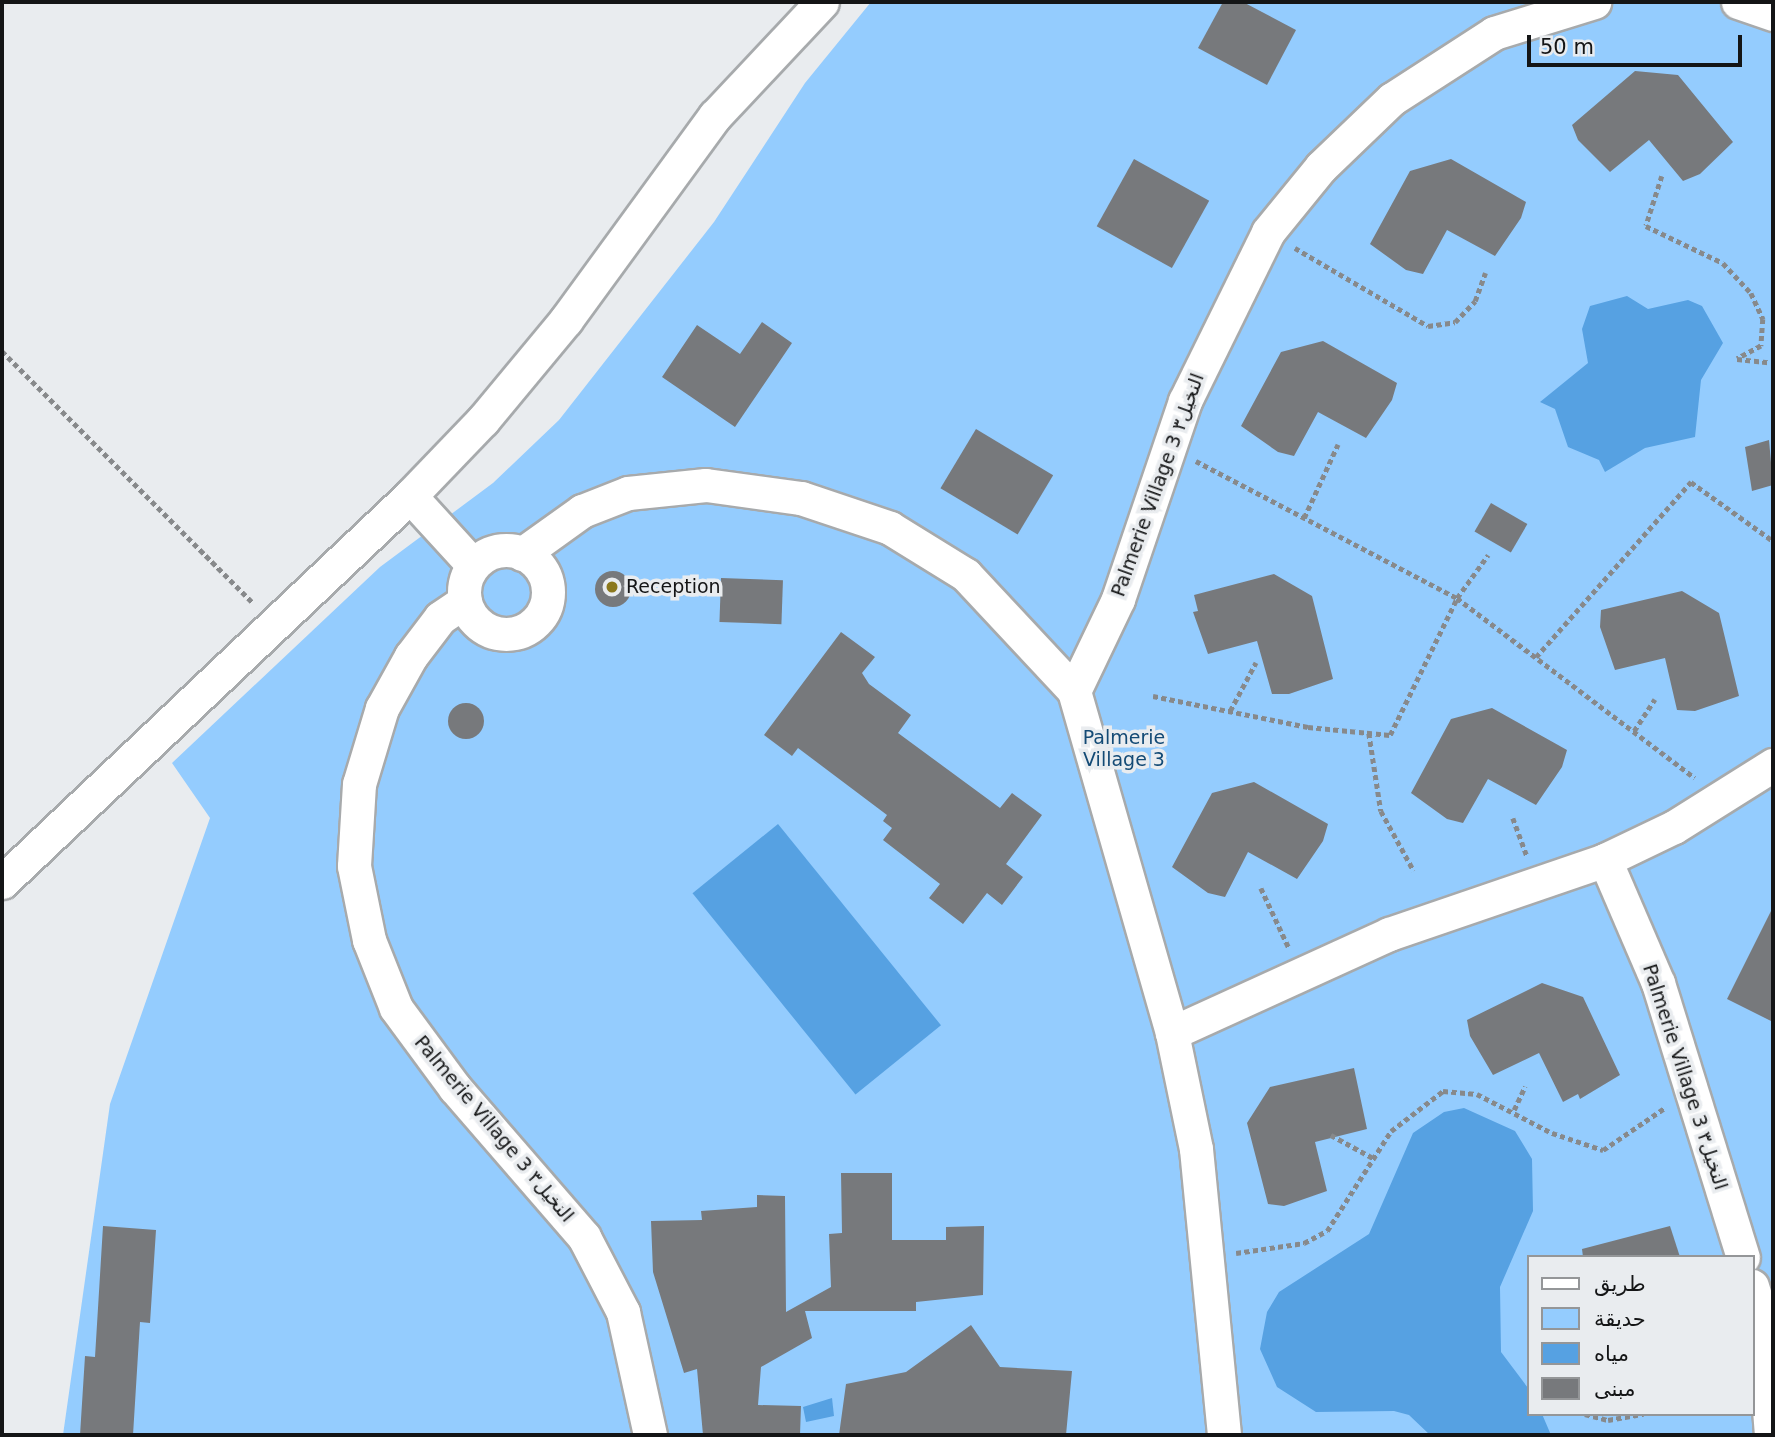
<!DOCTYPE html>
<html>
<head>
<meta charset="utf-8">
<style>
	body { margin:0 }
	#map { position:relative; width:1775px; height:1437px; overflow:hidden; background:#e9ecef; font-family:"DejaVu Sans","Noto Naskh Arabic",sans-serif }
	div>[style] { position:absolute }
	.green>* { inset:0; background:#94ccfe }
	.water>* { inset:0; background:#56a1e2; transform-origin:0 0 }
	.building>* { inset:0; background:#77797c; transform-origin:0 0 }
	.round { border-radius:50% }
	.path>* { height:4.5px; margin-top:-2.25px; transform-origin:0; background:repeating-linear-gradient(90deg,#87898b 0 5px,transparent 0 8.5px) }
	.roads { filter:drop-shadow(2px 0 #a7aaac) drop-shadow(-2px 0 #a7aaac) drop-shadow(0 2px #a7aaac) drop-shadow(0 -2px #a7aaac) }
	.minor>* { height:33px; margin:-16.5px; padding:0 16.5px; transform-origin:16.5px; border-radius:16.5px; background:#fff }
	.minor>.ring { margin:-16.5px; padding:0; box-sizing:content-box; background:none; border:33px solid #fff; border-radius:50% }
	.dots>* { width:19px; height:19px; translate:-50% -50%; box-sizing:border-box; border:4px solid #e9ecef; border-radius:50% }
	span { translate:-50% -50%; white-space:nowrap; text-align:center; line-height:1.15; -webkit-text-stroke:7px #e9ecef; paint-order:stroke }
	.street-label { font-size:19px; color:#141516 }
	.poi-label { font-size:19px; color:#141516 }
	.left { translate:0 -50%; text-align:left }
	.park-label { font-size:19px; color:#134a75 }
	.frame { position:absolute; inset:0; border:4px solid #141516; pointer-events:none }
	.legend { position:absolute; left:1527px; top:1255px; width:228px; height:161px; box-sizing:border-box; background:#e9ecef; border:2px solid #949698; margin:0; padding:9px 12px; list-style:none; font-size:21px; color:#141516 }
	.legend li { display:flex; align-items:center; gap:14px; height:35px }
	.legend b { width:35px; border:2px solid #949698 }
	.scale { position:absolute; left:1527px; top:35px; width:215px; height:32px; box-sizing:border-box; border:4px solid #141516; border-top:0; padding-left:9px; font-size:21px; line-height:24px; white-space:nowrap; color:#141516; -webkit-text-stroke:5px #e9ecef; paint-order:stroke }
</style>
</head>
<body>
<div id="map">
	<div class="green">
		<i style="clip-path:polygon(evenodd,871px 2px,1773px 2px,1773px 1435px,63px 1435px,110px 1104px,210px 818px,172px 763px,380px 567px,493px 483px,559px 420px,714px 222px,805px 83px,871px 2px,1528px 1257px,1752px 1257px,1752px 1414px,1528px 1414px,1528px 1257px)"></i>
	</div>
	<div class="water">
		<i style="clip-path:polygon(1627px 296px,1648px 309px,1688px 300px,1702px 306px,1723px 343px,1701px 380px,1695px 437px,1645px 448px,1605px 472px,1599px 460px,1568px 447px,1555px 409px,1540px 402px,1588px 363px,1582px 329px,1590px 306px)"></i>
		<i style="left:778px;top:824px;width:259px;height:110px;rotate:51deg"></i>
		<i style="clip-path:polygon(1464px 1108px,1515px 1131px,1532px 1159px,1533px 1211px,1500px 1287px,1501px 1352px,1528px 1388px,1528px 1414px,1542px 1414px,1551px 1435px,1430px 1435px,1409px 1415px,1394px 1411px,1316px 1412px,1277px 1387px,1260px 1349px,1267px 1312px,1279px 1292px,1369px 1234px,1413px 1133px,1444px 1112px)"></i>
		<i style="clip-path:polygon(832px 1398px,834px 1416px,806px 1422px,803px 1407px)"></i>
	</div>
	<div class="building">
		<i style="clip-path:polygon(1223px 2px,1243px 2px,1296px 30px,1267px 85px,1198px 48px)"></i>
		<i style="clip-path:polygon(1635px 71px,1678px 75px,1733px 142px,1700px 174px,1683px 181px,1649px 140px,1610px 172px,1578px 140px,1572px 125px)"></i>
		<i style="left:1134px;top:159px;width:86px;height:77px;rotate:29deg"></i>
		<i style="clip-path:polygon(1451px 159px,1526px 202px,1521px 218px,1495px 256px,1447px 230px,1423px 274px,1406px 270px,1370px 244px,1410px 171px)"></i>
		<i style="clip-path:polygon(762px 322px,792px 343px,735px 427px,662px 377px,697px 325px,740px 354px)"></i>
		<i style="clip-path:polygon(1323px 341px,1397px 383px,1392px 400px,1366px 438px,1318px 412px,1294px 456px,1278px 452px,1241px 426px,1281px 352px)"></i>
		<i style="left:976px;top:429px;width:90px;height:69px;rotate:31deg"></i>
		<i style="clip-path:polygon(1769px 440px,1773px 485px,1752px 491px,1745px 447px)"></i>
		<i style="left:1491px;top:503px;width:42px;height:33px;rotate:30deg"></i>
		<i class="round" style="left:595px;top:571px;width:36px;height:36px"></i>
		<i style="clip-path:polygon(1274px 574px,1312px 596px,1333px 679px,1289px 694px,1272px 694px,1257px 641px,1208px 654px,1193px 612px,1198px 611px,1194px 595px)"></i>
		<i style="left:721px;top:578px;width:62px;height:44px;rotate:2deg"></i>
		<i style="clip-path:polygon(1682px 591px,1719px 613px,1739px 696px,1695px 711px,1677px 710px,1665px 658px,1615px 670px,1600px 627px,1601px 610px)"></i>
		<i style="clip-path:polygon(841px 632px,875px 657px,862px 673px,869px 684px,911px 715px,898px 733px,1000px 808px,1012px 793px,1042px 815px,1006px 864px,1023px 877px,1002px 905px,987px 893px,963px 924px,929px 898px,940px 884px,883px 840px,892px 828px,883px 821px,887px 815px,798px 748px,792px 756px,764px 735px)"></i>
		<i class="round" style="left:448px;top:703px;width:36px;height:36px"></i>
		<i style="clip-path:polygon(1492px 708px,1567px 750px,1562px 767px,1536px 805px,1488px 779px,1463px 823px,1447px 819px,1411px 793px,1451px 719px)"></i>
		<i style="clip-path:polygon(1254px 782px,1328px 824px,1323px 841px,1297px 879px,1248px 852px,1225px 897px,1208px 893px,1172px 867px,1212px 793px)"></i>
		<i style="clip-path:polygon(1773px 907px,1773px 1022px,1727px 999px)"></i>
		<i style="clip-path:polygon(1542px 983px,1583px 997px,1620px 1075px,1580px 1099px,1578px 1094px,1563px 1102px,1539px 1053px,1493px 1075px,1470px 1036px,1467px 1020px)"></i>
		<i style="clip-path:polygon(1354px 1068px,1367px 1129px,1315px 1142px,1327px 1191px,1284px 1206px,1268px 1204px,1247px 1123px,1270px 1087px)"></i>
		<i style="clip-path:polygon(841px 1173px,892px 1173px,892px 1240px,946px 1240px,946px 1227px,984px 1226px,983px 1295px,916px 1302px,916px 1311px,805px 1311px,812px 1338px,761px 1367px,758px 1405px,801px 1406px,800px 1435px,703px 1435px,697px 1369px,684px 1373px,653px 1272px,651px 1221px,702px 1220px,701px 1211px,757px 1207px,757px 1195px,785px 1196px,786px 1312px,831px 1287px,829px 1234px,842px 1233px)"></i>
		<i style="clip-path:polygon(103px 1226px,156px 1230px,150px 1323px,140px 1322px,133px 1435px,80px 1435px,85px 1356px,95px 1357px)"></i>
		<i style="clip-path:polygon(1670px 1226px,1680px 1257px,1583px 1257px,1582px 1249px)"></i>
		<i style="clip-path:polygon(971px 1325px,1000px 1367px,1072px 1371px,1066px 1435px,839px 1435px,846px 1384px,906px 1372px)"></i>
	</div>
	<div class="path">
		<i style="left:1662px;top:176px;width:52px;rotate:107.7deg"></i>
		<i style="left:1646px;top:226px;width:85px;rotate:25.7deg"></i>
		<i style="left:1723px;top:263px;width:41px;rotate:47deg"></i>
		<i style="left:1751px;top:293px;width:29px;rotate:65deg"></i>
		<i style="left:1763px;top:319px;width:27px;rotate:94deg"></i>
		<i style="left:1761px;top:346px;width:27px;rotate:152deg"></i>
		<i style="left:1295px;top:248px;width:154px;rotate:30.4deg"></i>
		<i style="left:1428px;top:326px;width:27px;rotate:-8deg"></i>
		<i style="left:1455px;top:322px;width:29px;rotate:-46deg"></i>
		<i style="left:1475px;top:301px;width:30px;rotate:-70deg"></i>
		<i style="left:2px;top:351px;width:357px;rotate:45.1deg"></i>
		<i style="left:1737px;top:359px;width:36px;rotate:6deg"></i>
		<i style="left:1196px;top:461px;width:295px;rotate:27.7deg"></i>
		<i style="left:1457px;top:598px;width:298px;rotate:37.1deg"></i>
		<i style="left:1304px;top:518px;width:81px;rotate:-65.3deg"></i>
		<i style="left:1536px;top:657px;width:234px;rotate:-48.5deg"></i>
		<i style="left:1691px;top:482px;width:101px;rotate:35.7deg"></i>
		<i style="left:1153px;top:696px;width:158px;rotate:11.3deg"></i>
		<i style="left:1308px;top:727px;width:82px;rotate:5.6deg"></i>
		<i style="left:1390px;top:735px;width:153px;rotate:-63.9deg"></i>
		<i style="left:1457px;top:598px;width:53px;rotate:-54.2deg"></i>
		<i style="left:1230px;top:711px;width:55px;rotate:-62deg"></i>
		<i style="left:1634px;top:731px;width:38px;rotate:-57deg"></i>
		<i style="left:1369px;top:733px;width:79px;rotate:81.3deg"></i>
		<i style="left:1381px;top:811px;width:68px;rotate:61.2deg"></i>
		<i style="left:1513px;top:818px;width:40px;rotate:69.8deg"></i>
		<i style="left:1261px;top:888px;width:66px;rotate:65deg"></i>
		<i style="left:1514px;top:1110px;width:26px;rotate:-65deg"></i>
		<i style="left:1331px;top:1135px;width:48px;rotate:28.7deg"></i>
		<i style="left:1236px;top:1253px;width:69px;rotate:-8.4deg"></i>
		<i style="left:1304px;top:1243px;width:26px;rotate:-28deg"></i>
		<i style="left:1327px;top:1231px;width:119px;rotate:-57.4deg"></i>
		<i style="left:1391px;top:1131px;width:66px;rotate:-37.6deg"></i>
		<i style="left:1443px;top:1091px;width:34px;rotate:5deg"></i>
		<i style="left:1477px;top:1094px;width:85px;rotate:27.5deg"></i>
		<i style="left:1552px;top:1133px;width:54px;rotate:18.4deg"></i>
		<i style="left:1603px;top:1150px;width:76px;rotate:-34.3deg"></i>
		<i style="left:1585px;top:1414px;width:24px;rotate:15deg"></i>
		<i style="left:1608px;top:1420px;width:36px;rotate:-10deg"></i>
	</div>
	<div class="roads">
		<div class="minor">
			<i style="left:1738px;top:2px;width:37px;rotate:19deg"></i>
			<i style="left:410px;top:496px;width:93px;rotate:47.6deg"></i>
			<i class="ring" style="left:464px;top:550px;width:51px;height:51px"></i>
			<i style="left:522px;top:554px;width:74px;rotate:-35.6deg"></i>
			<i style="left:582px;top:511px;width:49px;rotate:-21.4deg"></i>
			<i style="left:628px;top:493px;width:78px;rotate:-5.9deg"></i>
			<i style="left:706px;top:485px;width:96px;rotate:7.8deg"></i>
			<i style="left:801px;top:498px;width:94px;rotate:18.6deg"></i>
			<i style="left:890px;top:528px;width:89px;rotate:31.7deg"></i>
			<i style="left:966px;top:575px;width:158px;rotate:47deg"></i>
			<i style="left:1074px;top:691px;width:356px;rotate:74deg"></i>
			<i style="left:1172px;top:1033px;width:118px;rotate:78.3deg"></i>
			<i style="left:1196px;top:1149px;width:287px;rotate:84.4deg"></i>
			<i style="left:465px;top:601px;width:30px;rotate:146deg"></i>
			<i style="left:440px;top:618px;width:48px;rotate:127.3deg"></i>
			<i style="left:411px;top:656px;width:60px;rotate:119.1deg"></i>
			<i style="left:382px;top:708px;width:79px;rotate:106.8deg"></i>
			<i style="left:359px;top:784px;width:82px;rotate:93.5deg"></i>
			<i style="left:354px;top:866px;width:76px;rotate:78.5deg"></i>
			<i style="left:369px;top:940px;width:73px;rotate:68.3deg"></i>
			<i style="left:396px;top:1008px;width:99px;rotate:53.6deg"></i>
			<i style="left:455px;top:1088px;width:197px;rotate:49.1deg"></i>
			<i style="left:584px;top:1237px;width:85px;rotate:62.5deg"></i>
			<i style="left:623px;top:1312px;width:126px;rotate:77.6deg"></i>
			<i style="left:1074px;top:691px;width:102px;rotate:-64.4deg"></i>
			<i style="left:1118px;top:599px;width:209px;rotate:-71.3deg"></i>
			<i style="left:1185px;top:401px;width:188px;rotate:-63.8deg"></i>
			<i style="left:1268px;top:232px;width:84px;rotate:-50.8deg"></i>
			<i style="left:1321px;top:167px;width:98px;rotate:-43.8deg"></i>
			<i style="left:1392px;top:99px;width:121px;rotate:-32.9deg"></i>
			<i style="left:1494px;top:33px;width:105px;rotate:-17.2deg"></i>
			<i style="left:1605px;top:860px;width:134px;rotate:66.7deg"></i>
			<i style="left:1658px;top:983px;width:287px;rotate:72.8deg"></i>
			<i style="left:2px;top:882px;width:562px;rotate:-43.41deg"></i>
			<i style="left:410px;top:496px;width:105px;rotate:-46.2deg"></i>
			<i style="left:483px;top:420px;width:130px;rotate:-50.3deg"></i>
			<i style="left:566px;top:320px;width:253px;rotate:-53.9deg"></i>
			<i style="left:715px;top:116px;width:156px;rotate:-46.8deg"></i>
			<i style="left:1172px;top:1033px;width:239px;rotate:-24.5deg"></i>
			<i style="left:1389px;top:934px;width:228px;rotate:-18.9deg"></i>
			<i style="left:1605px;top:860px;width:76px;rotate:-25.6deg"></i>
			<i style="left:1674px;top:827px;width:117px;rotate:-32.1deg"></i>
			<i style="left:1752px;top:1286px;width:34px;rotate:73deg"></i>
			<i style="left:1762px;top:1318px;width:117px;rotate:85.6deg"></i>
		</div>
	</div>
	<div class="dots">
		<i style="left:612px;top:587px;background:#8b781d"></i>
	</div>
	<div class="street-label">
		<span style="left:1158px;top:485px;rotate:-70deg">Palmerie Village 3 النخيل٣</span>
		<span style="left:1685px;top:1077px;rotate:72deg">Palmerie Village 3 النخيل٣</span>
		<span style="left:494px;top:1129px;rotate:50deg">Palmerie Village 3 النخيل٣</span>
	</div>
	<div class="poi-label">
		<span class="left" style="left:626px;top:587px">Reception</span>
	</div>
	<div class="park-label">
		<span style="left:1124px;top:749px">Palmerie<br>Village 3</span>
	</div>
	<div class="frame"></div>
	<ul class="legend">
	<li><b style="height:9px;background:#fff"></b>طريق</li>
	<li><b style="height:19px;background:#94ccfe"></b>حديقة</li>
	<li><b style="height:19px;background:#56a1e2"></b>مياه</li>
	<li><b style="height:19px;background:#77797c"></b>مبنى</li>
	</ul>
	<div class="scale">50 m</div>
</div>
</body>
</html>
